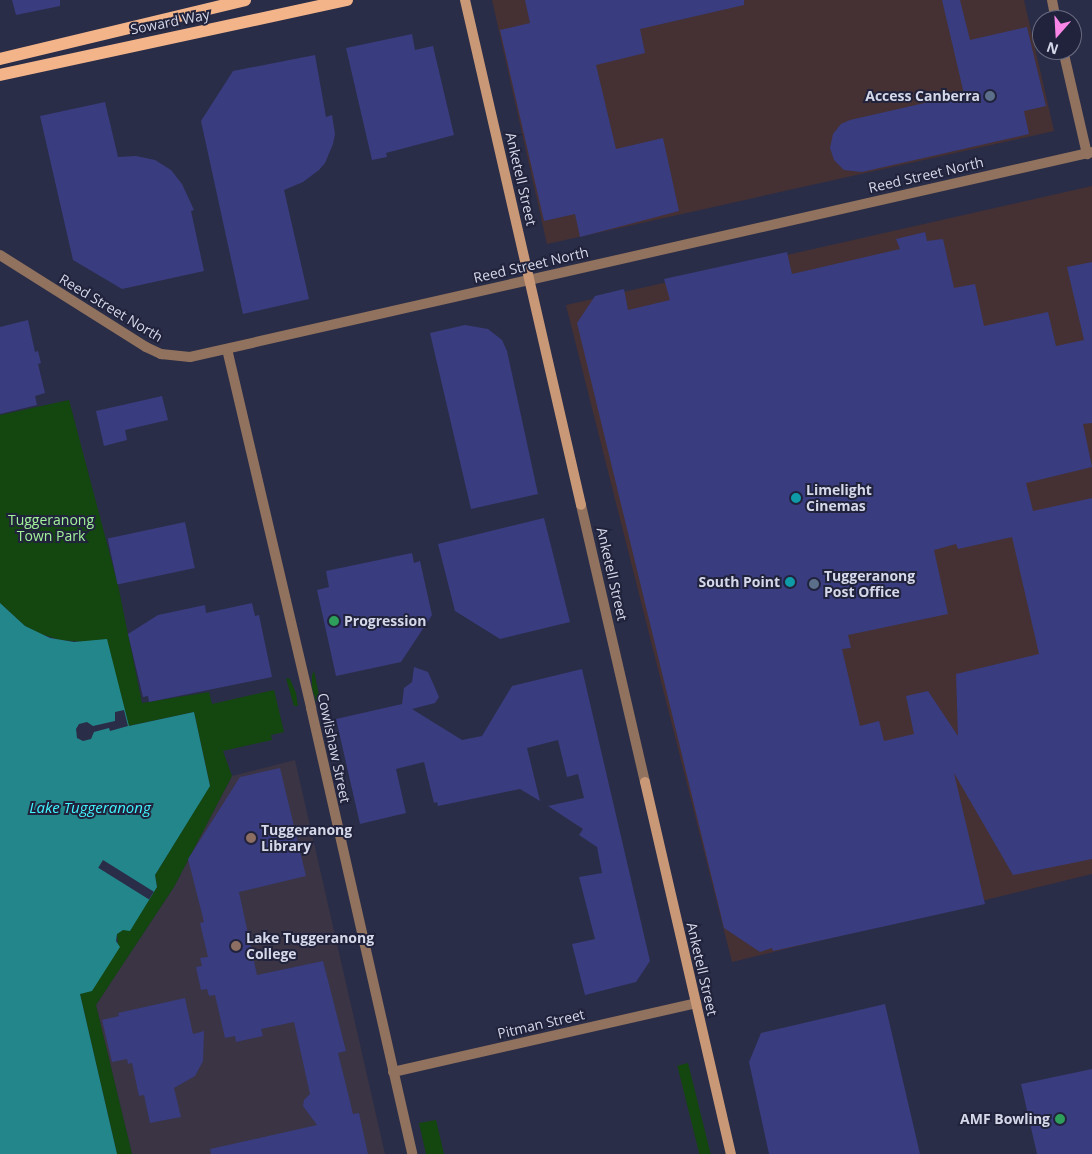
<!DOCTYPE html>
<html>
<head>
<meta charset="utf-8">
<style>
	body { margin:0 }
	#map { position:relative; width:1092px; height:1154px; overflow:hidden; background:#2a2d47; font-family:"Open Sans",sans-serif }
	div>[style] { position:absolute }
	.commercial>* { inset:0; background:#453134 }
	.education>* { inset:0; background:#3a3444 }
	.green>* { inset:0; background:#14460f; transform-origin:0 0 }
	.water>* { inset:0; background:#23868b }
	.pier>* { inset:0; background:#2a2d47; transform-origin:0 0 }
	.building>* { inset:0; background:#393c7e; transform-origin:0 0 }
	.street>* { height:10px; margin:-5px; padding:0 5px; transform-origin:5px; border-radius:5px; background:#91725e }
	.secondary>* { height:10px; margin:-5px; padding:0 5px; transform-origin:5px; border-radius:5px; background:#c99877 }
	.primary>* { height:12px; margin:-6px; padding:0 6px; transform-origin:6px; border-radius:6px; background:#f3b48a }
	.dots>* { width:14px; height:14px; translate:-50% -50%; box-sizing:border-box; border:2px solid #21233c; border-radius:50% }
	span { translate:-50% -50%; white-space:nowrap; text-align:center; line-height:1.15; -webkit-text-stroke:4px #21233c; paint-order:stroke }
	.street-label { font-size:14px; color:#d5d8e9 }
	.poi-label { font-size:14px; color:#d5d8e9; font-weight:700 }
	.right { translate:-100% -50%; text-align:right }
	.left { translate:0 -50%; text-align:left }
	.park-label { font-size:14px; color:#a3f19a }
	.water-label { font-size:15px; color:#41f6ff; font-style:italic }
	.north { position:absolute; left:1032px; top:10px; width:50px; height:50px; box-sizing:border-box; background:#21233c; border:1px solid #696b81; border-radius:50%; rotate:199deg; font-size:14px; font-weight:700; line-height:20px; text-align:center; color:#d5d8e9 }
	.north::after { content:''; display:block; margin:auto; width:18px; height:22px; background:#fa87e8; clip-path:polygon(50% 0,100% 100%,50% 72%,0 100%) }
</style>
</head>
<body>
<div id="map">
	<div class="commercial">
		<i style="clip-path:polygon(492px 0,1024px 0,1054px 131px,547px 244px)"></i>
		<i style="clip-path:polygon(1092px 186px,1092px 874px,732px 962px,566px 305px)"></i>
	</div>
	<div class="education">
		<i style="clip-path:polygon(295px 760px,385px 1154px,132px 1154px,96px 1005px,174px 887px,232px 776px)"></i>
	</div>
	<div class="green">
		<i style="clip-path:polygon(69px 400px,118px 585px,142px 703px,209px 692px,212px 704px,274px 690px,284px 732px,271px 735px,272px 740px,223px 751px,232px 776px,174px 887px,96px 1005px,132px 1154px,117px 1154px,80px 994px,118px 944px,117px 934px,123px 930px,130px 930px,157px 887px,155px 875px,210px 785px,194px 712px,128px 726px,124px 710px,86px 642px,60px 640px,38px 633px,25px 626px,0 603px,0 415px)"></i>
		<i style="clip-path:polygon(314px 671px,320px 700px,316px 701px,312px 688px,312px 675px)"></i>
		<i style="clip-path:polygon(286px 678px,290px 679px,296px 693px,298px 706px,294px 706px)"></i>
		<i style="left:688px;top:1063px;width:94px;height:11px;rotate:76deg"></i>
		<i style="clip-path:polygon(436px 1120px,444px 1154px,426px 1154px,419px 1123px)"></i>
	</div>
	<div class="water">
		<i style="clip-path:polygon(0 603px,25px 626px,50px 638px,74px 642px,107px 639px,129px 726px,194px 712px,210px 786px,155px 875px,157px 887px,130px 931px,123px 930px,117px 934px,116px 941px,120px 947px,92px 991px,80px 994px,117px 1154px,0 1154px)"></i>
	</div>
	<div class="pier">
		<i style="clip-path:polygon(124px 710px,128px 726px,110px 731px,109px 728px,94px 732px,91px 739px,83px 741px,77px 738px,76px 729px,79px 724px,87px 722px,93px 726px,115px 721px,115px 712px)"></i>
		<i style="left:103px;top:860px;width:60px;height:9px;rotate:32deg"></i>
	</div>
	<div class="building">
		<i style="clip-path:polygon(12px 0,60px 0,60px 6px,16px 15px)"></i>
		<i style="clip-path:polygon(525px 0,744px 0,744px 5px,640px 29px,645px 53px,596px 65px,616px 149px,663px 138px,679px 211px,580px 237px,575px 214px,544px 221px,500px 30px,530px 23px)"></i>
		<i style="clip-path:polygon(942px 0,960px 0,970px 40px,1027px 27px,1046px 106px,1024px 111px,1029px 134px,862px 172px,844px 170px,834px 160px,830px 148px,833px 134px,841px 124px,850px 120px,964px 94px)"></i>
		<i style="clip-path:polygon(412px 34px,415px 50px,433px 46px,454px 135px,386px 153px,387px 157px,372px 160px,346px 48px)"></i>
		<i style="clip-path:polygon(315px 55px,326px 117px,332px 115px,335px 134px,333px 144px,325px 163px,319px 170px,303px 182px,284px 190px,309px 299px,243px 314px,201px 121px,233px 71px)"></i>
		<i style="clip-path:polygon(105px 102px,118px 157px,136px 156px,155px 160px,171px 170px,182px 184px,194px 210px,191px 211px,204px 271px,122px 289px,73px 260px,40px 116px)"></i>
		<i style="clip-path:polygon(evenodd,925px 232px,927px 241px,943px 239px,954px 288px,975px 284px,984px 326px,1048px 312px,1056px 346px,1084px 340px,1067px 267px,1092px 262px,1092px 423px,1083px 424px,1092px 467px,1026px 483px,1033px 511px,1092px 498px,1092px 859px,1013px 875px,954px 773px,985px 904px,773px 951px,772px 948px,760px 952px,724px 928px,577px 323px,595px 296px,624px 289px,628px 310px,670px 300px,664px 279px,787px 252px,792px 274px,900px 249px,896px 239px,925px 232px,1012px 537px,1039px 654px,956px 674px,958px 736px,928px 691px,906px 696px,914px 734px,884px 741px,879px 721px,860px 726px,842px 649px,851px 648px,848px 635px,948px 614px,934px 550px,956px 544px,958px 549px,1012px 537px)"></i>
		<i style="clip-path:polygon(28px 320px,35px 352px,38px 351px,41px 363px,38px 364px,45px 393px,35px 396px,37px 405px,0 414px,0 327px)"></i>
		<i style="clip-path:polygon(465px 325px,488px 329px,502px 340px,507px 351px,538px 494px,471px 509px,430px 333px)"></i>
		<i style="clip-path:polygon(162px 396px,168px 420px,125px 430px,127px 440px,104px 446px,96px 411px)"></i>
		<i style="clip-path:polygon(544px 518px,570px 622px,500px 639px,455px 611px,438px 544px)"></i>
		<i style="left:185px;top:522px;width:47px;height:79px;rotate:78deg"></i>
		<i style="clip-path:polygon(412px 553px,414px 563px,420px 561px,432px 615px,401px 662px,336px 676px,317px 590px,329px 587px,326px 571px)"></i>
		<i style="clip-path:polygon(252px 603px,255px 616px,259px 615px,272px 677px,149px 702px,148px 696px,143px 697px,128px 634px,158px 615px,205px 605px,206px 613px)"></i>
		<i style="clip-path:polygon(414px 667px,428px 672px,439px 697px,435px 703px,412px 709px,462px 740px,482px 736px,512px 686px,582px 669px,650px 961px,636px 982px,585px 995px,572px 944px,595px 939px,579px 877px,602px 873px,597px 847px,579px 835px,583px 829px,548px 806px,584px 798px,578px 774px,567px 777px,558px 740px,527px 748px,540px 801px,520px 789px,438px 806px,437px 802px,434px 803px,424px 762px,396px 769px,406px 813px,360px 824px,336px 719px,402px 704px,404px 688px,412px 682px)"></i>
		<i style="clip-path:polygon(280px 768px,306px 876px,239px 892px,257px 975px,323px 961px,346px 1051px,338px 1053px,344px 1077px,353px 1114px,359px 1113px,368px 1154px,211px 1154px,210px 1149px,317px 1125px,303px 1106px,304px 1100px,310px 1094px,294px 1022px,261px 1029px,263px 1036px,236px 1042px,235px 1036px,225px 1038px,215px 995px,209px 996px,207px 989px,201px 990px,196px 967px,202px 966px,200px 958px,208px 957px,200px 923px,204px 922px,188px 859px,240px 777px)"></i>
		<i style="clip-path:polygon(185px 998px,193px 1034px,204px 1031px,203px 1061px,195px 1076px,174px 1088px,181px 1117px,150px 1123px,144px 1095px,139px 1096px,132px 1063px,128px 1064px,127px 1059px,112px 1062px,102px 1020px,119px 1016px,118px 1013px)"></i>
		<i style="clip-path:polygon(885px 1004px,920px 1154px,769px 1154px,749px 1062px,761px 1033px)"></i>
		<i style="clip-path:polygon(1092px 1069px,1092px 1154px,1037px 1154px,1021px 1084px)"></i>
	</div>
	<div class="street">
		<i style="left:1052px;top:0;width:20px;rotate:79deg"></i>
		<i style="left:1063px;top:50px;width:107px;rotate:77deg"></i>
		<i style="left:0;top:255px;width:173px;rotate:32.2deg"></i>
		<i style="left:146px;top:347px;width:17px;rotate:25deg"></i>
		<i style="left:161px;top:354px;width:29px;rotate:6deg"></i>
		<i style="left:190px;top:357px;width:925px;rotate:-12.8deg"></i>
		<i style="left:227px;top:349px;width:369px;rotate:76.8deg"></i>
		<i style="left:311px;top:708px;width:457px;rotate:77.2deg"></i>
		<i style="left:581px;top:505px;width:284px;rotate:77deg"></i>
		<i style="left:393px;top:1072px;width:311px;rotate:-12.8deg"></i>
	</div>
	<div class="secondary">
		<i style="left:465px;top:0;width:518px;rotate:77.06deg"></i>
		<i style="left:645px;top:782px;width:382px;rotate:77deg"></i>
	</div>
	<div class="primary">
		<i style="left:0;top:59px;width:252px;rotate:-13.5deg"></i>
		<i style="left:0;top:75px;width:355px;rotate:-12.2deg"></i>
	</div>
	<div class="dots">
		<i style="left:990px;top:96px;background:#5c6f8a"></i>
		<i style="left:796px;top:498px;background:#0f9aa8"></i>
		<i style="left:790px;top:582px;background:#0f9aa8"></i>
		<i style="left:814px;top:584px;background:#5c6f8a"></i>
		<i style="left:334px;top:621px;background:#2e9e5b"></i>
		<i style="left:251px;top:838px;background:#8d6e63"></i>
		<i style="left:236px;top:946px;background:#8d6e63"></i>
		<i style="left:1060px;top:1119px;background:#2e9e5b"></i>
	</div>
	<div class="street-label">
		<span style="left:170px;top:22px;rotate:-11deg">Soward Way</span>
		<span style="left:926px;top:175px;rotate:-13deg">Reed Street North</span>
		<span style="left:521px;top:179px;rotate:77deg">Anketell Street</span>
		<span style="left:531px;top:265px;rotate:-13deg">Reed Street North</span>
		<span style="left:111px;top:308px;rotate:31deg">Reed Street North</span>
		<span style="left:612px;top:574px;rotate:77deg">Anketell Street</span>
		<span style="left:334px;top:748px;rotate:78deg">Cowlishaw Street</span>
		<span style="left:702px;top:969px;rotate:77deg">Anketell Street</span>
		<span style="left:541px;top:1024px;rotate:-13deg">Pitman Street</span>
	</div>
	<div class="poi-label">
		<span class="right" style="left:980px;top:96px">Access Canberra</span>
		<span class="left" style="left:806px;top:498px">Limelight<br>Cinemas</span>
		<span class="left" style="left:824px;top:584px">Tuggeranong<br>Post Office</span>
		<span class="right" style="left:780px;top:582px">South Point</span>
		<span class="left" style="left:344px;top:621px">Progression</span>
		<span class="left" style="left:261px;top:838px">Tuggeranong<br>Library</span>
		<span class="left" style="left:246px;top:946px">Lake Tuggeranong<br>College</span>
		<span class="right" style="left:1050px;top:1119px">AMF Bowling</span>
	</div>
	<div class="park-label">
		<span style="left:51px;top:528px">Tuggeranong<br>Town Park</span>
	</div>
	<div class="water-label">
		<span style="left:90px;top:808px">Lake Tuggeranong</span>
	</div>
	<div class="north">N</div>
</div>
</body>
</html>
